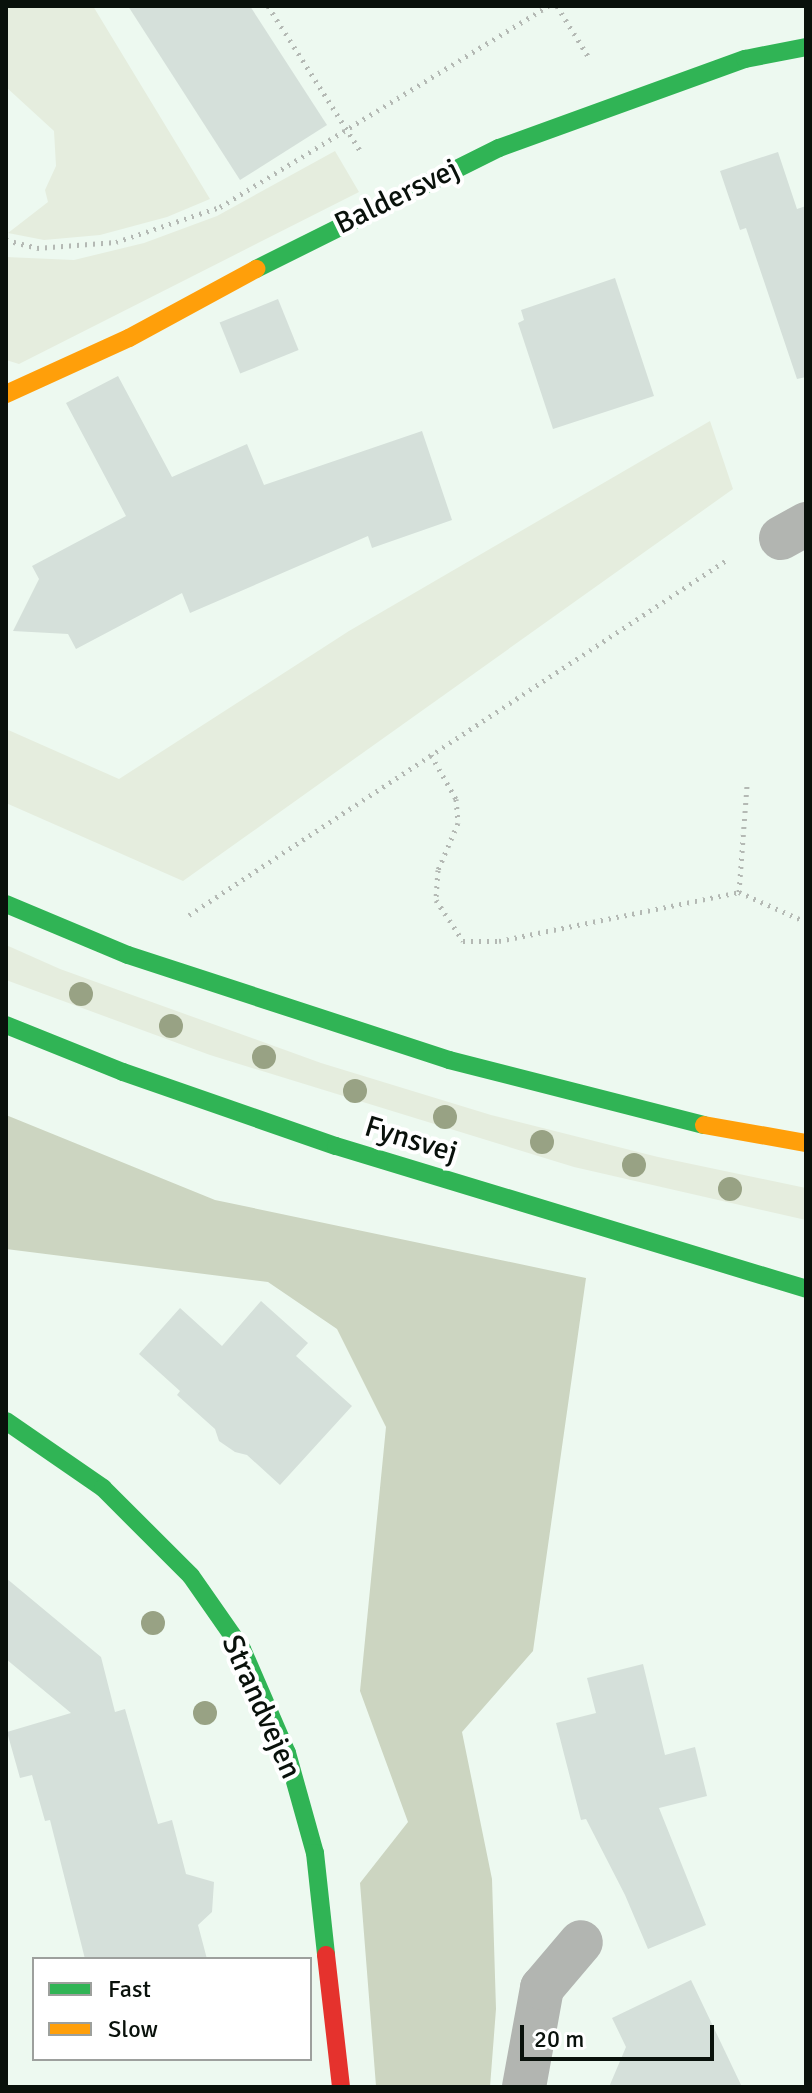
<!DOCTYPE html>
<html>
<head>
<meta charset="utf-8">
<style>
	body { margin:0 }
	#map { position:relative; width:812px; height:2093px; overflow:hidden; background:#edf9f0; font-family:Signika,sans-serif }
	div>[style] { position:absolute }
	.green>* { inset:0; background:#e5edde }
	.forest>* { inset:0; background:#ccd5c1 }
	.building>* { inset:0; background:#d5e0da; transform-origin:0 0 }
	.path>* { height:5px; margin-top:-2.5px; transform-origin:0; background:repeating-linear-gradient(90deg,#b4b9b4 0 2px,transparent 0 8px) }
	.street>* { height:44px; margin:-22px; padding:0 22px; transform-origin:22px; border-radius:22px; background:#b2b5b1 }
	.fast>* { height:18px; margin:-9px; padding:0 9px; transform-origin:9px; border-radius:9px; background:#30b455 }
	.slow>* { height:18px; margin:-9px; padding:0 9px; transform-origin:9px; border-radius:9px; background:#ff9f0a }
	.jam>* { height:18px; margin:-9px; padding:0 9px; transform-origin:9px; border-radius:9px; background:#e5322d }
	.trees>* { width:24px; height:24px; margin:-12px; border-radius:50%; background:#98a284 }
	span { translate:-50% -50%; white-space:nowrap; text-align:center; line-height:1.15; -webkit-text-stroke:8px #fff; paint-order:stroke }
	.street-label { font-size:30px; color:#09110b }
	.frame { position:absolute; inset:0; border:8px solid #09110b; pointer-events:none }
	.legend { position:absolute; left:32px; top:1957px; width:280px; height:104px; box-sizing:border-box; background:#fff; border:2px solid #9da09d; margin:0; padding:10px 14px; list-style:none; font-size:24px; color:#09110b }
	.legend li { display:flex; align-items:center; gap:16px; height:40px }
	.legend b { width:40px; border:2px solid #9da09d }
	.scale { position:absolute; left:520px; top:2025px; width:194px; height:36px; box-sizing:border-box; border:4px solid #09110b; border-top:0; padding-left:10px; font-size:24px; line-height:28px; white-space:nowrap; color:#09110b; -webkit-text-stroke:6px #fff; paint-order:stroke }
</style>
</head>
<body>
<div id="map">
	<div class="green">
		<i style="clip-path:polygon(6px 6px,93px 6px,210px 199px,167px 217px,100px 235px,44px 240px,8px 233px,48px 202px,45px 190px,56px 166px,54px 131px,6px 87px)"></i>
		<i style="clip-path:polygon(335px 151px,359px 192px,19px 364px,6px 360px,6px 257px,74px 260px,144px 243px,217px 216px)"></i>
		<i style="clip-path:polygon(710px 421px,733px 489px,183px 881px,6px 803px,6px 729px,119px 779px,349px 631px)"></i>
		<i style="clip-path:polygon(6px 945px,60px 969px,321px 1063px,491px 1115px,658px 1157px,806px 1188px,806px 1220px,574px 1167px,210px 1055px,6px 980px)"></i>
	</div>
	<div class="forest">
		<i style="clip-path:polygon(6px 1115px,215px 1200px,586px 1278px,533px 1651px,462px 1732px,492px 1879px,496px 2009px,490px 2087px,376px 2086px,360px 1883px,408px 1822px,360px 1691px,386px 1427px,337px 1329px,268px 1282px,6px 1249px)"></i>
	</div>
	<div class="building">
		<i style="clip-path:polygon(128px 6px,250px 6px,327px 125px,240px 180px)"></i>
		<i style="clip-path:polygon(778px 152px,797px 209px,806px 206px,806px 377px,797px 379px,746px 228px,740px 230px,720px 171px)"></i>
		<i style="clip-path:polygon(615px 278px,654px 396px,553px 429px,518px 323px,524px 320px,521px 310px)"></i>
		<i style="left:278px;top:299px;width:55px;height:63px;rotate:68deg"></i>
		<i style="clip-path:polygon(118px 376px,172px 477px,247px 444px,264px 485px,422px 431px,452px 520px,372px 548px,368px 536px,190px 613px,182px 593px,76px 649px,68px 634px,13px 631px,39px 579px,32px 566px,126px 516px,66px 403px)"></i>
		<i style="clip-path:polygon(261px 1301px,308px 1343px,296px 1356px,352px 1406px,280px 1485px,247px 1455px,235px 1452px,219px 1441px,215px 1429px,177px 1395px,180px 1391px,139px 1354px,180px 1308px,222px 1346px)"></i>
		<i style="clip-path:polygon(6px 1578px,101px 1657px,115px 1712px,125px 1709px,158px 1824px,172px 1820px,186px 1874px,214px 1882px,212px 1912px,198px 1925px,207px 1959px,85px 1959px,50px 1820px,45px 1821px,32px 1775px,20px 1778px,7px 1732px,71px 1713px,6px 1659px)"></i>
		<i style="clip-path:polygon(643px 1664px,665px 1755px,695px 1747px,707px 1796px,659px 1808px,706px 1925px,648px 1949px,625px 1895px,586px 1819px,581px 1820px,556px 1723px,596px 1713px,587px 1678px)"></i>
		<i style="clip-path:polygon(691px 1980px,742px 2087px,609px 2087px,626px 2047px,612px 2018px)"></i>
	</div>
	<div class="path">
		<i style="left:268px;top:6px;width:173px;rotate:57.5deg"></i>
		<i style="left:557px;top:6px;width:59px;rotate:58.2deg"></i>
		<i style="left:6px;top:240px;width:32px;rotate:14deg"></i>
		<i style="left:37px;top:248px;width:79px;rotate:-4.3deg"></i>
		<i style="left:116px;top:242px;width:110px;rotate:-18.6deg"></i>
		<i style="left:220px;top:207px;width:385px;rotate:-31.5deg"></i>
		<i style="left:431px;top:755px;width:51px;rotate:60.4deg"></i>
		<i style="left:456px;top:799px;width:24px;rotate:85deg"></i>
		<i style="left:458px;top:823px;width:51px;rotate:113.1deg"></i>
		<i style="left:438px;top:870px;width:30px;rotate:94deg"></i>
		<i style="left:436px;top:900px;width:49px;rotate:56.6deg"></i>
		<i style="left:463px;top:941px;width:36px"></i>
		<i style="left:499px;top:941px;width:245px;rotate:-11.5deg"></i>
		<i style="left:739px;top:892px;width:107px;rotate:-85.7deg"></i>
		<i style="left:739px;top:892px;width:73px;rotate:24.1deg"></i>
		<i style="left:189px;top:915px;width:646px;rotate:-33.44deg"></i>
	</div>
	<div class="street">
		<i style="left:781px;top:538px;width:29px;rotate:-29deg"></i>
		<i style="left:524px;top:2087px;width:101px;rotate:-79.7deg"></i>
		<i style="left:542px;top:1988px;width:60px;rotate:-49.7deg"></i>
	</div>
	<div class="fast">
		<i style="left:256px;top:269px;width:271px;rotate:-26.5deg"></i>
		<i style="left:499px;top:148px;width:262px;rotate:-19.9deg"></i>
		<i style="left:745px;top:59px;width:62px;rotate:-11.1deg"></i>
		<i style="left:6px;top:904px;width:132px;rotate:22.7deg"></i>
		<i style="left:128px;top:955px;width:338px;rotate:18.1deg"></i>
		<i style="left:449px;top:1060px;width:263px;rotate:14.3deg"></i>
		<i style="left:6px;top:1025px;width:126px;rotate:21.9deg"></i>
		<i style="left:123px;top:1072px;width:225px;rotate:19.2deg"></i>
		<i style="left:336px;top:1146px;width:491px;rotate:16.9deg"></i>
		<i style="left:6px;top:1421px;width:118px;rotate:34.6deg"></i>
		<i style="left:103px;top:1488px;width:124px;rotate:45deg"></i>
		<i style="left:191px;top:1576px;width:89px;rotate:55.1deg"></i>
		<i style="left:242px;top:1649px;width:113px;rotate:66.6deg"></i>
		<i style="left:287px;top:1753px;width:104px;rotate:74.4deg"></i>
		<i style="left:315px;top:1853px;width:103px;rotate:83.8deg"></i>
	</div>
	<div class="slow">
		<i style="left:6px;top:394px;width:135px;rotate:-24.5deg"></i>
		<i style="left:129px;top:338px;width:145px;rotate:-28.5deg"></i>
		<i style="left:704px;top:1125px;width:104px;rotate:10deg"></i>
	</div>
	<div class="jam">
		<i style="left:326px;top:1955px;width:133px;rotate:83.5deg"></i>
	</div>
	<div class="trees">
		<i style="left:81px;top:994px"></i>
		<i style="left:171px;top:1026px"></i>
		<i style="left:264px;top:1057px"></i>
		<i style="left:355px;top:1091px"></i>
		<i style="left:445px;top:1117px"></i>
		<i style="left:542px;top:1142px"></i>
		<i style="left:634px;top:1165px"></i>
		<i style="left:730px;top:1189px"></i>
		<i style="left:153px;top:1623px"></i>
		<i style="left:205px;top:1713px"></i>
	</div>
	<div class="street-label">
		<span style="left:397px;top:197px;rotate:-26deg">Baldersvej</span>
		<span style="left:411px;top:1140px;rotate:17deg">Fynsvej</span>
		<span style="left:261px;top:1707px;rotate:66deg">Strandvejen</span>
	</div>
	<div class="frame"></div>
	<ul class="legend">
	<li><b style="height:10px;background:#30b455"></b>Fast</li>
	<li><b style="height:10px;background:#ff9f0a"></b>Slow</li>
	</ul>
	<div class="scale">20 m</div>
</div>
</body>
</html>
